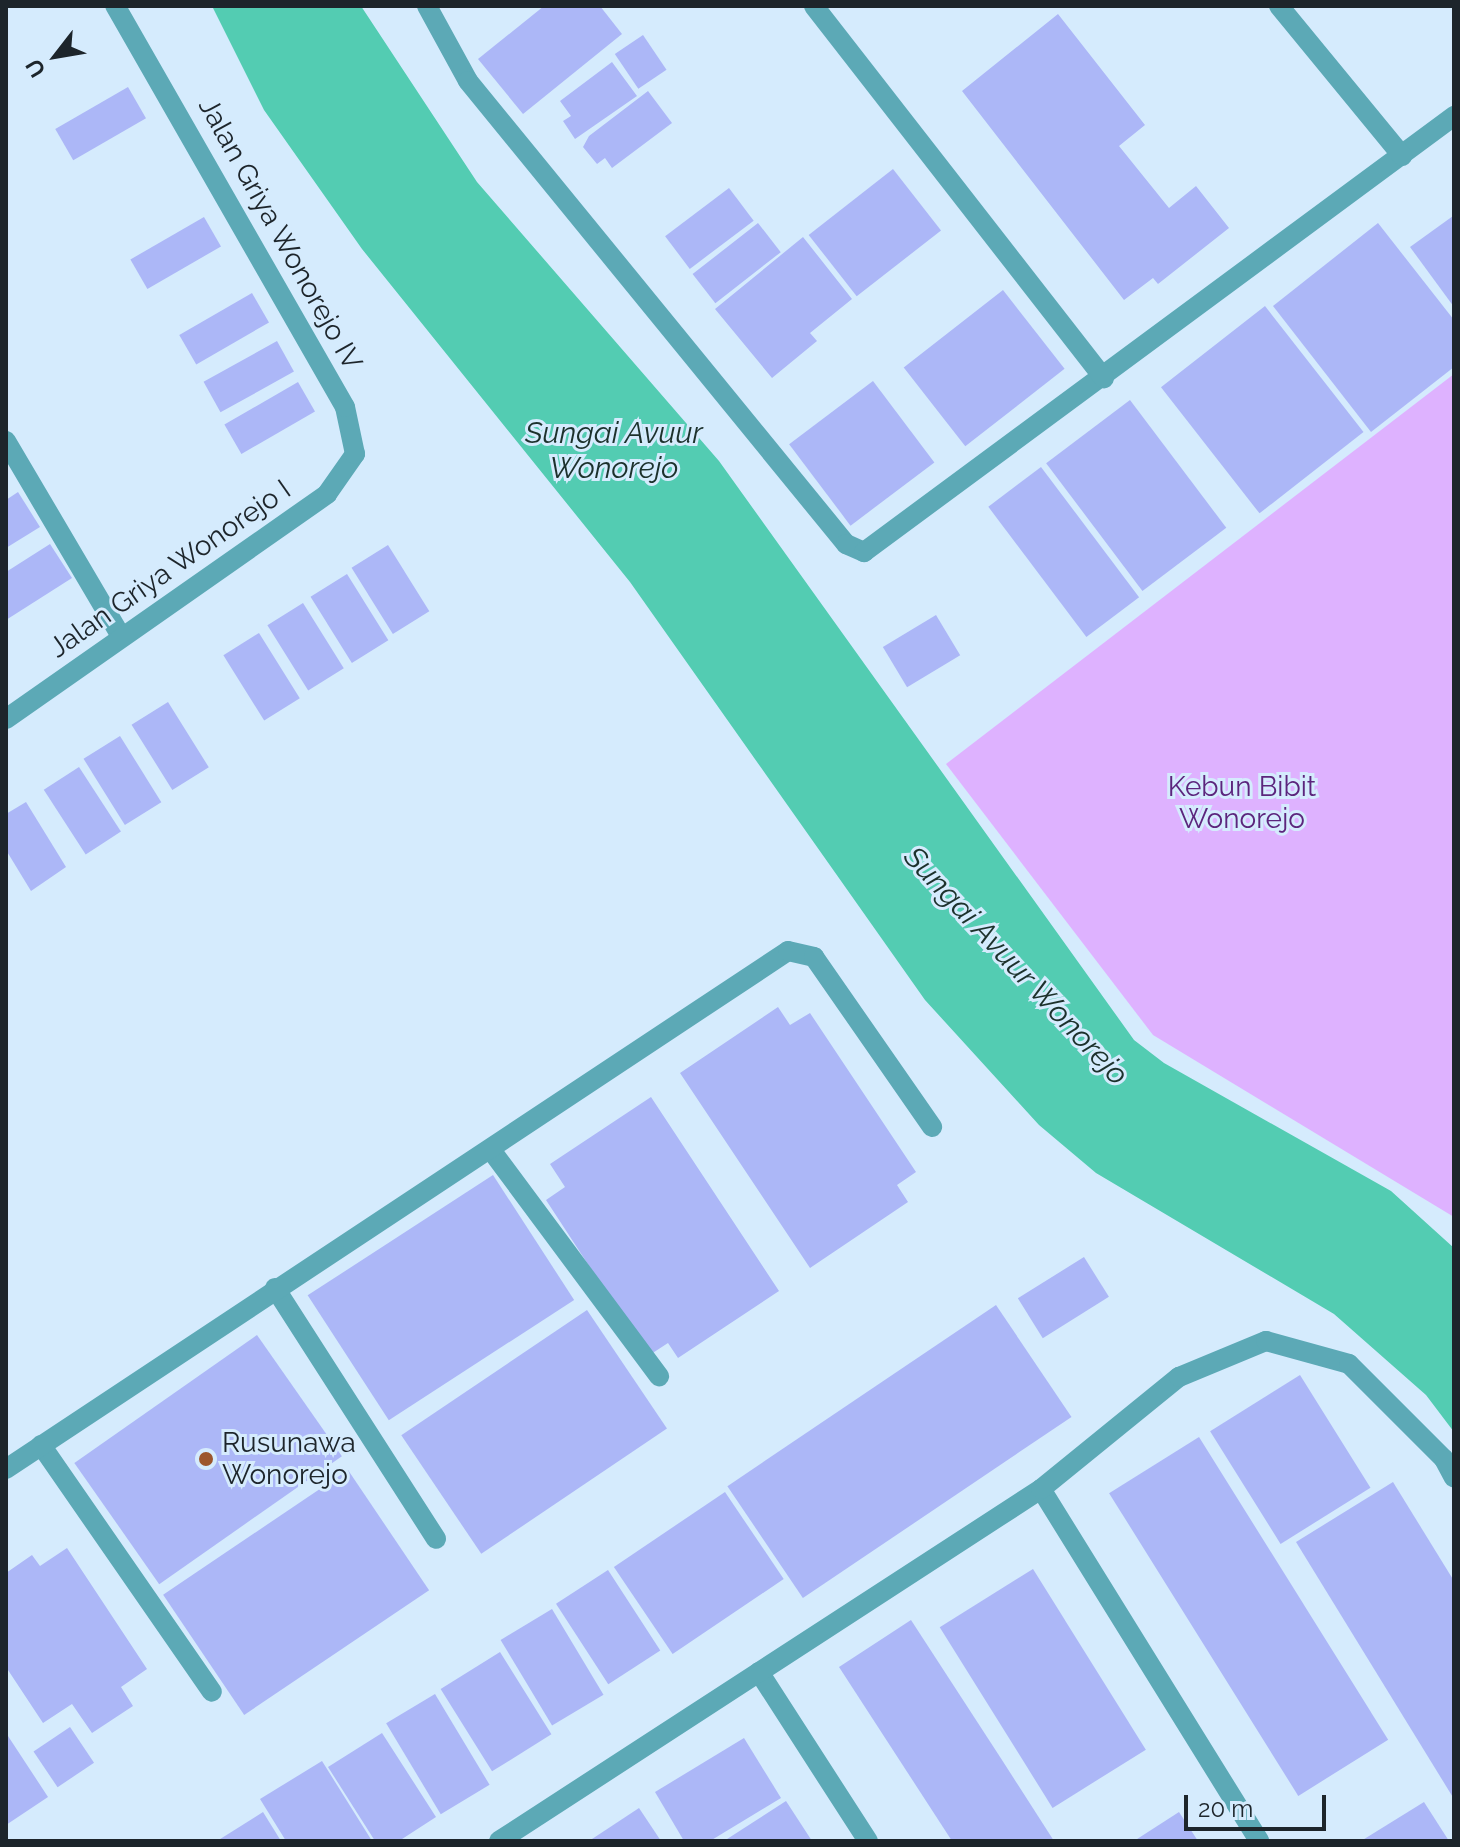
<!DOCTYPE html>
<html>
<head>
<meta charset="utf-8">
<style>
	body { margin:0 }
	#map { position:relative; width:1460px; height:1847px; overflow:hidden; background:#d5ebfd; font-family:Raleway,sans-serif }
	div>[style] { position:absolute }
	.green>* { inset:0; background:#deb2ff }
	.water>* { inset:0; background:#53ccb2 }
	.building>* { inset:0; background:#acb7f7; transform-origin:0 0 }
	.minor>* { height:20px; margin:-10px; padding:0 10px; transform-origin:10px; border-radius:10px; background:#5ca9b6 }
	.dots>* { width:22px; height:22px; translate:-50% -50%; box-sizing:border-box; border:4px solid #d5ebfd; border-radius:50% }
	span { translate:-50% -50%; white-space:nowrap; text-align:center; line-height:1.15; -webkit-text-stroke:6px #d5ebfd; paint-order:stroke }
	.street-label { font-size:28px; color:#1d252b }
	.park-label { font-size:28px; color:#5c257d }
	.poi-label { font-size:28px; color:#1d252b }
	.left { translate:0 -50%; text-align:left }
	.water-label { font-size:30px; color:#1c312c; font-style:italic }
	.frame { position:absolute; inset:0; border:8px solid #1d252b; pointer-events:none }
	.north { position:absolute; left:16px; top:16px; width:80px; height:80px; -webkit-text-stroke:6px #d5ebfd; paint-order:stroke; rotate:239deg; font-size:22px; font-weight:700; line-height:32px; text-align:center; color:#1d252b }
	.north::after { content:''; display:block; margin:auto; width:28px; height:36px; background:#1d252b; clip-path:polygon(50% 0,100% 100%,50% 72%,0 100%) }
	.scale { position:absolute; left:1184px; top:1795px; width:142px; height:36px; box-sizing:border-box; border:4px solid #1d252b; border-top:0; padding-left:10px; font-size:24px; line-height:28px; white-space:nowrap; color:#1d252b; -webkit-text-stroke:6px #d5ebfd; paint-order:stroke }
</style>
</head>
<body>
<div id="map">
	<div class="green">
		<i style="clip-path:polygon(1454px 374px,1454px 1217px,1153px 1035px,946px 764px)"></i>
	</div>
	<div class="water">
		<i style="clip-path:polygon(212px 6px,361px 6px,477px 182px,719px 461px,1134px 1040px,1164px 1063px,1391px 1191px,1454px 1248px,1454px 1432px,1426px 1395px,1334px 1314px,1096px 1173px,1039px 1125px,925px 1000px,630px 582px,362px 249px,264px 110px)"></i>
	</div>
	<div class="building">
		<i style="clip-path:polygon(544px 6px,600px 6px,622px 34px,523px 114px,478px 59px)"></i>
		<i style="clip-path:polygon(1058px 14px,1145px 125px,1119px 146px,1169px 208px,1196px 186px,1229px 228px,1158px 284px,1153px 278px,1124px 300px,962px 91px)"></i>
		<i style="left:643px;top:35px;width:42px;height:34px;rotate:56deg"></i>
		<i style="clip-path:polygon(612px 62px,637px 96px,575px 139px,563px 121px,571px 116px,560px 101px)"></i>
		<i style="left:128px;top:87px;width:36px;height:84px;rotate:60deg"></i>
		<i style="clip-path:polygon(648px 91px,672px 123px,612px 168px,605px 158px,597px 164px,583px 147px,589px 136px)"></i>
		<i style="left:893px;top:169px;width:78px;height:107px;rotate:52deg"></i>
		<i style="left:729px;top:188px;width:41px;height:80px;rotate:53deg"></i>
		<i style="clip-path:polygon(1453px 216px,1454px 217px,1454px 307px,1410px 247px)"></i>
		<i style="left:204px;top:217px;width:34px;height:85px;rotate:60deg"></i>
		<i style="left:758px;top:223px;width:37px;height:83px;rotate:52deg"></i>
		<i style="clip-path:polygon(1378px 223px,1454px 320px,1454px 367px,1371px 432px,1273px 306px)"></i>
		<i style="clip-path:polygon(803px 237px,852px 299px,810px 333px,817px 341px,772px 378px,715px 309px)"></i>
		<i style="left:1003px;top:290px;width:100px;height:126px;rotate:52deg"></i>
		<i style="left:252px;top:293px;width:34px;height:84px;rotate:60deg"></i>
		<i style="left:1265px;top:306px;width:160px;height:132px;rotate:52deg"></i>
		<i style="left:277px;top:341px;width:35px;height:84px;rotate:61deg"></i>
		<i style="left:873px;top:381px;width:102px;height:105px;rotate:53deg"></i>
		<i style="left:298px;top:382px;width:34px;height:85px;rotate:60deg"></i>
		<i style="left:1130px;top:400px;width:160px;height:105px;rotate:53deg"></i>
		<i style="left:1041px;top:467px;width:163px;height:66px;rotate:53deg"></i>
		<i style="clip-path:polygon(18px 492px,40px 527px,6px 548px,6px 500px)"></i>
		<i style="clip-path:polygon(50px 544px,72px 578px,6px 620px,6px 572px)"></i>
		<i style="left:388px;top:545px;width:78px;height:43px;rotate:58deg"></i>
		<i style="left:347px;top:574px;width:78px;height:43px;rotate:58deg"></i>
		<i style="left:303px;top:603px;width:77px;height:42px;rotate:58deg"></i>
		<i style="left:936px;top:615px;width:47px;height:62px;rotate:59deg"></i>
		<i style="left:259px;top:633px;width:77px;height:42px;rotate:58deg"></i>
		<i style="left:168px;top:702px;width:77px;height:43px;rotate:58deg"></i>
		<i style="left:120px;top:736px;width:78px;height:43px;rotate:58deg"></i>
		<i style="left:79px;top:767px;width:77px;height:42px;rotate:57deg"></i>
		<i style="clip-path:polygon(26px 802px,66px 867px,31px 891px,6px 850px,6px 814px)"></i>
		<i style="clip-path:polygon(778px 1007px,790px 1025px,810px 1013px,916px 1172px,897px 1185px,908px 1202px,810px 1268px,680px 1073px)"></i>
		<i style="clip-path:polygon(651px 1097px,779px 1291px,678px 1358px,668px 1343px,648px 1356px,546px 1200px,565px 1187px,550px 1164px)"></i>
		<i style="left:493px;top:1175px;width:149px;height:221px;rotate:57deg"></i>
		<i style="left:1084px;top:1257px;width:47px;height:78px;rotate:58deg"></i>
		<i style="left:996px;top:1305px;width:135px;height:324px;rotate:56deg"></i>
		<i style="left:587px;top:1310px;width:143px;height:224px;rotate:56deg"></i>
		<i style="left:257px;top:1335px;width:148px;height:223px;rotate:55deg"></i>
		<i style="left:1300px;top:1375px;width:133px;height:106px;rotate:58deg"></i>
		<i style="left:1199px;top:1437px;width:357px;height:106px;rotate:58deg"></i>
		<i style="left:348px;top:1470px;width:145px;height:223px;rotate:56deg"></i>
		<i style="clip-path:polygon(1393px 1482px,1454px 1581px,1454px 1799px,1296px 1542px)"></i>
		<i style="left:725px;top:1492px;width:105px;height:134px;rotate:56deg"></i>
		<i style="clip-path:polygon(67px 1548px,147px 1669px,121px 1687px,133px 1706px,92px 1733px,72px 1704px,43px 1723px,6px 1667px,6px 1573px,32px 1555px,40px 1566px)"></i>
		<i style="left:1033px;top:1569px;width:213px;height:110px;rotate:58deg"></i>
		<i style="left:608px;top:1570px;width:96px;height:62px;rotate:57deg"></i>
		<i style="left:552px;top:1609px;width:100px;height:60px;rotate:59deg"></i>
		<i style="clip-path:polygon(911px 1620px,1002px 1760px,1054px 1841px,952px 1841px,839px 1667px)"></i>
		<i style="left:500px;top:1652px;width:97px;height:70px;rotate:58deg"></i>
		<i style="left:435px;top:1694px;width:106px;height:57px;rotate:59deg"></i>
		<i style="left:70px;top:1727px;width:43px;height:44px;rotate:56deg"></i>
		<i style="clip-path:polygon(6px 1733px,48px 1797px,6px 1825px)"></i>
		<i style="clip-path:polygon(382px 1733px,436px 1817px,399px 1841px,375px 1841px,328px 1767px)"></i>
		<i style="clip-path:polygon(744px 1738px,781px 1798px,710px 1841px,684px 1841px,655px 1792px)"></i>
		<i style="clip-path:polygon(322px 1761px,372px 1841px,286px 1841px,260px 1799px)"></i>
		<i style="clip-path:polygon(786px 1801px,812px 1841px,724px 1841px)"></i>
		<i style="clip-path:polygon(1424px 1802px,1449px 1841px,1361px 1841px)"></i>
		<i style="clip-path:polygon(639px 1808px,661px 1841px,589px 1841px)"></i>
		<i style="clip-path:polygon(263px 1812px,281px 1841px,217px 1841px)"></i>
		<i style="clip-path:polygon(1179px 1812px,1198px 1841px,1134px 1841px)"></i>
	</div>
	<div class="minor">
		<i style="left:427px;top:6px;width:85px;rotate:61.3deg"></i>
		<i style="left:468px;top:81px;width:598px;rotate:50.77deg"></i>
		<i style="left:846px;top:544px;width:20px;rotate:24deg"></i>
		<i style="left:864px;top:552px;width:734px;rotate:-36.46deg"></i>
		<i style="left:814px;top:6px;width:472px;rotate:52.1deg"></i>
		<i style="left:1279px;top:6px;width:194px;rotate:50.6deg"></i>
		<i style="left:6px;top:441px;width:226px;rotate:59.5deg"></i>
		<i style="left:6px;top:719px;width:392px;rotate:-35deg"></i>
		<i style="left:327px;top:494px;width:49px;rotate:-55deg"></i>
		<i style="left:355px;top:454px;width:48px;rotate:-102deg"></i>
		<i style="left:345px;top:407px;width:462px;rotate:-119.8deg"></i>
		<i style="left:491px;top:1150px;width:282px;rotate:53.4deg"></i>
		<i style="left:275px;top:1288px;width:298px;rotate:57.3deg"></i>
		<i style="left:41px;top:1445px;width:300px;rotate:55.3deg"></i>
		<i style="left:6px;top:1469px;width:938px;rotate:-33.52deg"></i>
		<i style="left:788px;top:951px;width:27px;rotate:13deg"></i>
		<i style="left:814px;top:957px;width:207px;rotate:55.2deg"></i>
		<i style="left:1041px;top:1489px;width:414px;rotate:58.2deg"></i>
		<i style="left:759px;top:1672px;width:201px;rotate:57.2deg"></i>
		<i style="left:499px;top:1841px;width:646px;rotate:-33deg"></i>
		<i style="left:1041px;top:1489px;width:178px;rotate:-39.1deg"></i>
		<i style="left:1179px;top:1377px;width:94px;rotate:-22.5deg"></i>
		<i style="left:1266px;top:1341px;width:86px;rotate:15.5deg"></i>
		<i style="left:1349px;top:1364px;width:134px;rotate:45deg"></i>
		<i style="left:1444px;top:1459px;width:21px;rotate:62deg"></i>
	</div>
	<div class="dots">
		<i style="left:206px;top:1459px;background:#9c562c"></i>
	</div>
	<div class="street-label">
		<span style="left:280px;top:234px;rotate:61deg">Jalan Griya Wonorejo IV</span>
		<span style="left:170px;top:569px;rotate:-35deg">Jalan Griya Wonorejo I</span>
	</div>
	<div class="park-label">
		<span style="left:1242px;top:803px">Kebun Bibit<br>Wonorejo</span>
	</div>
	<div class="poi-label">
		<span class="left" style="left:222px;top:1459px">Rusunawa<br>Wonorejo</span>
	</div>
	<div class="water-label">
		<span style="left:614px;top:450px">Sungai Avuur<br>Wonorejo</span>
		<span style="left:1016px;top:966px;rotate:47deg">Sungai Avuur Wonorejo</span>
	</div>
	<div class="frame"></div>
	<div class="north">U</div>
	<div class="scale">20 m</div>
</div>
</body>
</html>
